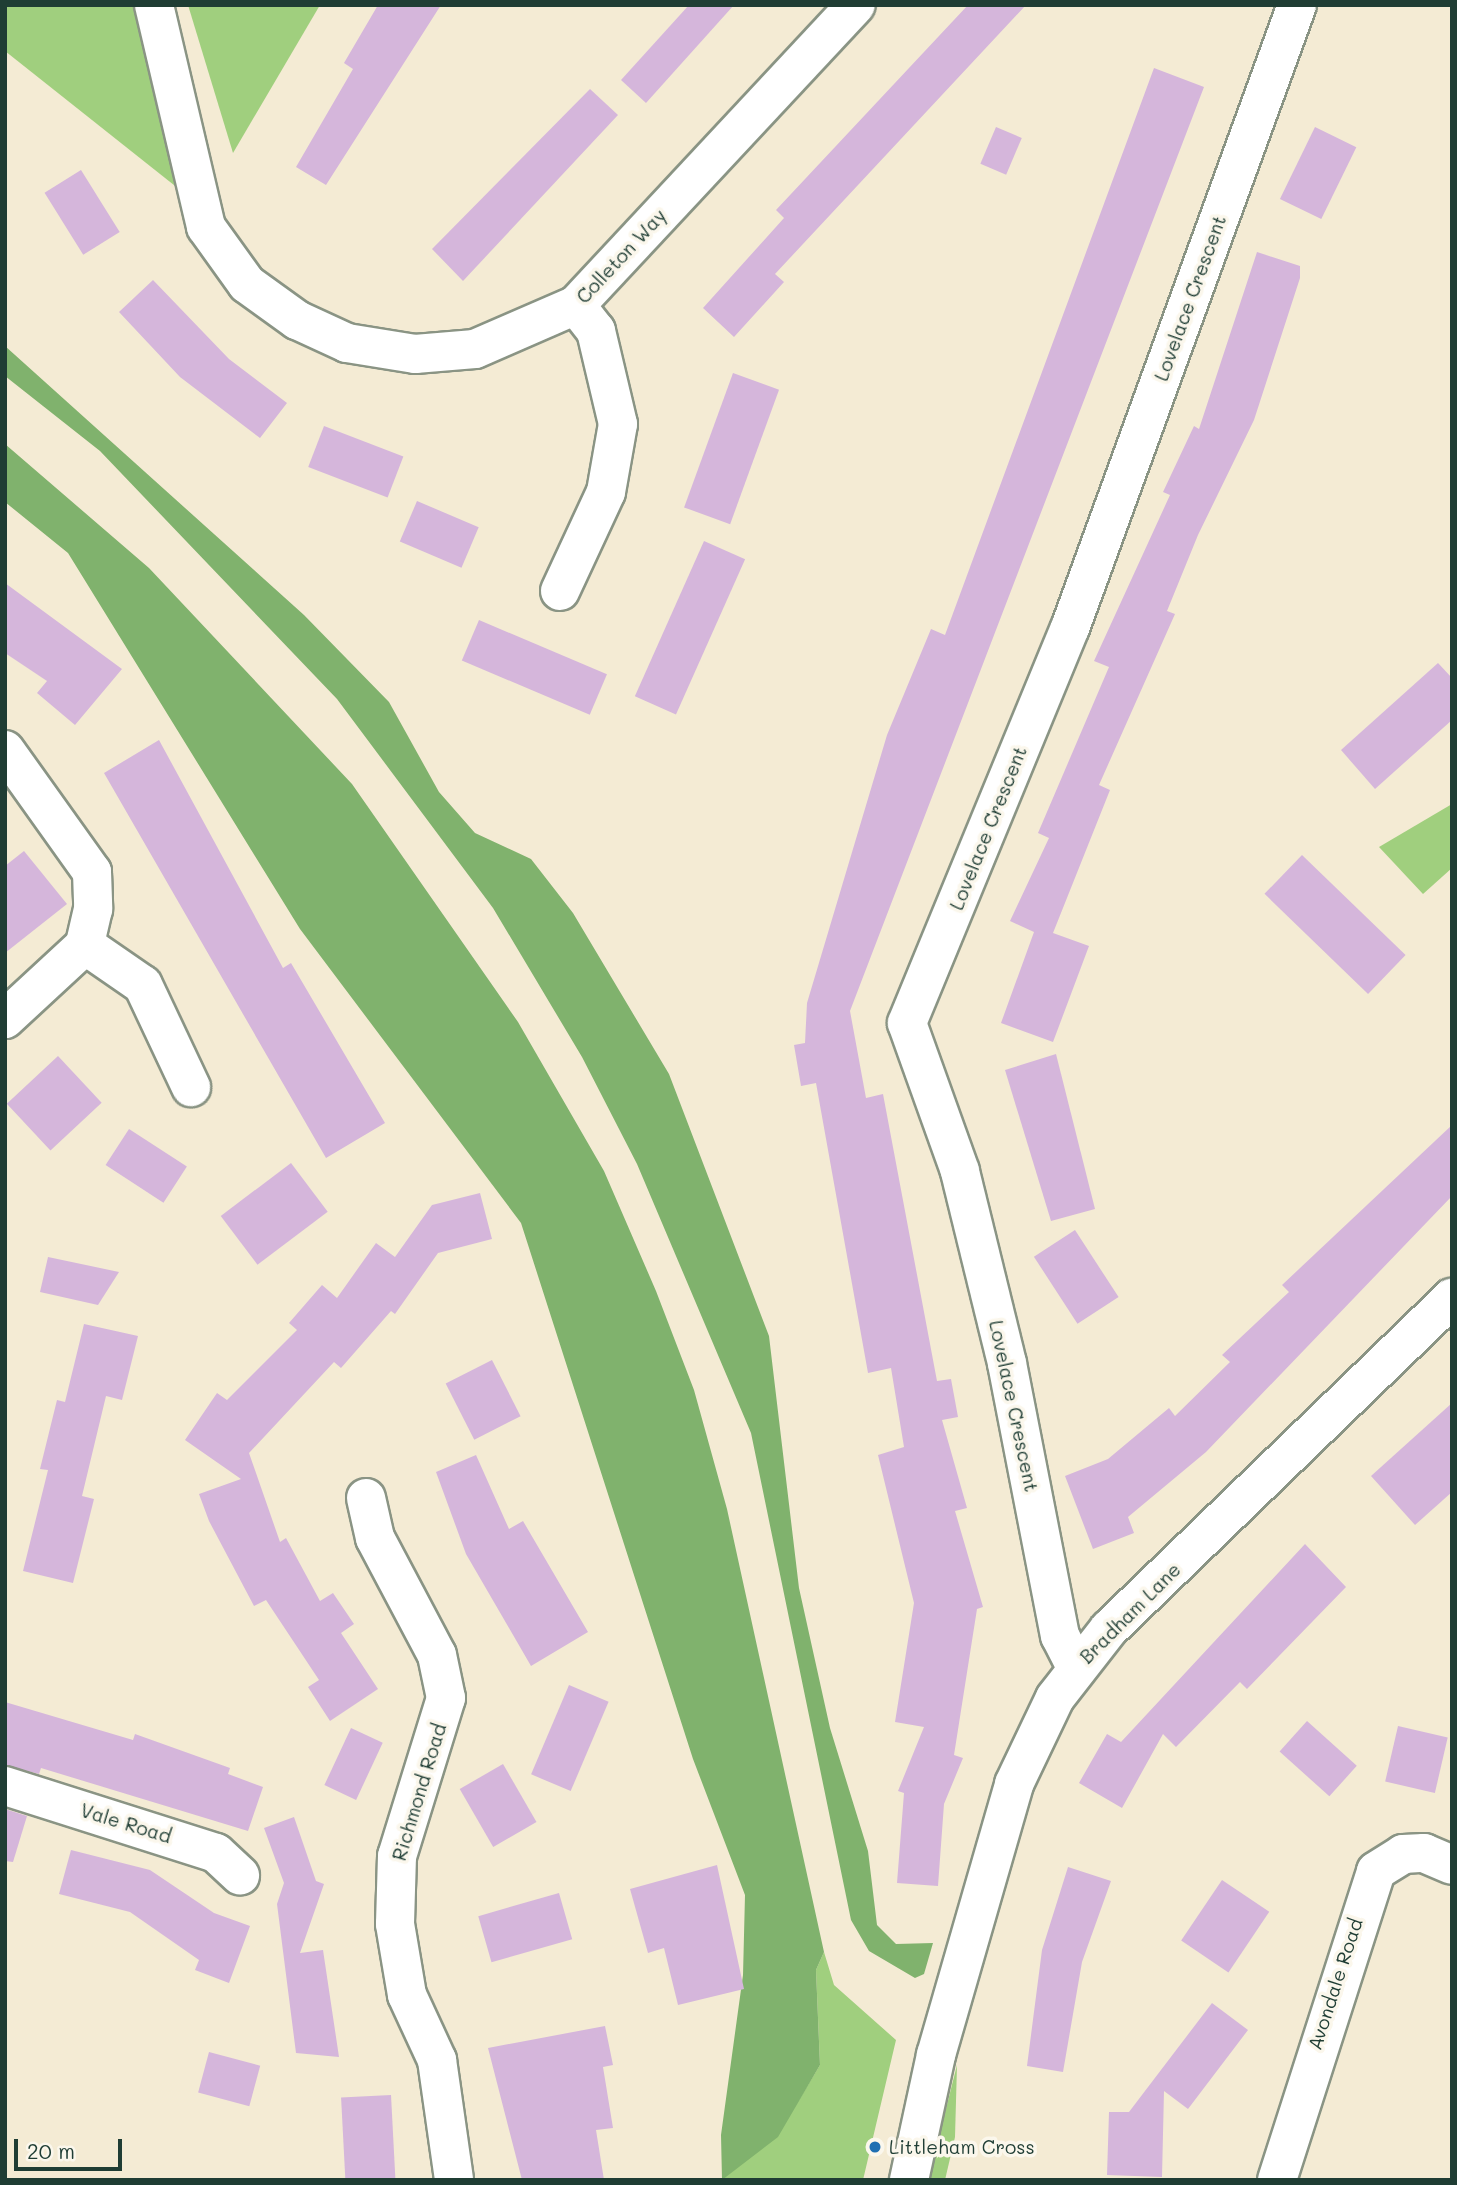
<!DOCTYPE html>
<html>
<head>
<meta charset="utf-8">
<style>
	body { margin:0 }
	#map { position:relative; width:1457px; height:2185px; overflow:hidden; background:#f4ebd4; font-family:Mali,sans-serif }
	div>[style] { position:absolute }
	.green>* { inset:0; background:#a0cf7e }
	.forest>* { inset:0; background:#80b26d }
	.building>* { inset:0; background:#d5b6db; transform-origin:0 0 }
	.roads { filter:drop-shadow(2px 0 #8a9484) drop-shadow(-2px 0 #8a9484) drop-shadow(0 2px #8a9484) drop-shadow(0 -2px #8a9484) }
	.street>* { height:38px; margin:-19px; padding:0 19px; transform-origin:19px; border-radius:19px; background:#fff }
	.secondary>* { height:38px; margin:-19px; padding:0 19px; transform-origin:19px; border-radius:19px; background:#fff }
	.dots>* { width:19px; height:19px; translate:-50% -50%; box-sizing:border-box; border:4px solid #fbf7ec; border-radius:50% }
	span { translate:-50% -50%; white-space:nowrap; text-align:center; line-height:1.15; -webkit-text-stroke:7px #fbf7ec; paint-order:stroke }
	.street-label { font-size:19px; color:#1f3d34 }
	.poi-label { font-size:19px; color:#1f3d34 }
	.left { translate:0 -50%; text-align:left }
	.frame { position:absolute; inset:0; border:7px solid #1f3d34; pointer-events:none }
	.scale { position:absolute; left:14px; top:2139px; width:108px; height:32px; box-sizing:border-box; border:4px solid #1f3d34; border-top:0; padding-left:9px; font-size:21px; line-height:24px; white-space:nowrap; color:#1f3d34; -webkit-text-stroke:5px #fbf7ec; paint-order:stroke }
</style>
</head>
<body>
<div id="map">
	<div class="green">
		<i style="clip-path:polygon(5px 5px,145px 5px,189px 197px,5px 51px)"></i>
		<i style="clip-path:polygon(188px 5px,320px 5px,233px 153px)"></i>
		<i style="clip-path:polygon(1452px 804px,1452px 868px,1423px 894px,1379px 847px)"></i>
		<i style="clip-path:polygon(824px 1952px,834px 1985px,896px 2040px,863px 2180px,722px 2180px,799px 2100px,820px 2065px,816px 1970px)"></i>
		<i style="clip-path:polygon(957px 2065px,955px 2137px,945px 2180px,928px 2180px)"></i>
	</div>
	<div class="forest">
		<i style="clip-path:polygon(5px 346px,304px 615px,389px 702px,439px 792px,475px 833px,531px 859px,573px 913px,669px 1074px,769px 1336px,799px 1588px,830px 1728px,868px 1851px,877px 1925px,896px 1944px,933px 1943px,924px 1974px,915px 1978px,869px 1951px,851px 1920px,751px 1433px,637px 1164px,582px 1057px,493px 908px,337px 699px,100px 451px,5px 376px)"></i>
		<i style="clip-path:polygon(5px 444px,149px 568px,352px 784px,518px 1022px,604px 1171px,656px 1291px,694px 1390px,727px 1509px,824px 1952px,816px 1970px,820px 2065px,778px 2137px,722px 2180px,721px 2135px,743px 1975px,745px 1895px,693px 1759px,521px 1223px,300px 929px,68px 553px,5px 502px)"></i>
	</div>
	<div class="building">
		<i style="clip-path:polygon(378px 5px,441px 5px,326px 185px,296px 167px,353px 69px,344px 63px)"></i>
		<i style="clip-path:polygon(689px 5px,734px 5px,646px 103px,621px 80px)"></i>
		<i style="clip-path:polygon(968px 5px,1026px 5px,775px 274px,784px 282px,734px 337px,703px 308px,784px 218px,776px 210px)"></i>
		<i style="clip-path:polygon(1154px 68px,1204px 87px,850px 1011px,866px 1098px,883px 1094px,937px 1381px,951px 1379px,958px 1417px,942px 1420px,967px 1508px,955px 1511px,983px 1607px,977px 1609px,954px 1755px,963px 1758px,944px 1804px,938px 1886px,897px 1883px,904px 1793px,898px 1791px,924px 1727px,895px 1722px,914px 1603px,878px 1455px,904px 1447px,891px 1368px,868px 1373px,816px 1083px,801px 1086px,794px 1045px,805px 1043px,807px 1003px,887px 735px,931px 629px,945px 635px)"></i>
		<i style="clip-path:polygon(590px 89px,618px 115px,463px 281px,432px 249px)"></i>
		<i style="left:996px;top:127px;width:28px;height:40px;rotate:23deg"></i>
		<i style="left:1315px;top:127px;width:46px;height:80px;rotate:26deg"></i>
		<i style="left:81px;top:170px;width:73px;height:43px;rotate:58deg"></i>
		<i style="clip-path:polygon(1257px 252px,1300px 266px,1300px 278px,1254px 420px,1198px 535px,1167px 611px,1175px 614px,1099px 785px,1110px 790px,1053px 933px,1089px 946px,1053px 1042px,1001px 1023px,1034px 932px,1010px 921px,1049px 838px,1038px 833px,1109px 667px,1094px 661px,1170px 495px,1163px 492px,1194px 426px,1199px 429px)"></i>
		<i style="clip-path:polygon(153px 280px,229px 359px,287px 403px,260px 438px,180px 377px,119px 312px)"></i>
		<i style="left:733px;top:373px;width:49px;height:143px;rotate:20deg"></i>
		<i style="left:324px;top:426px;width:85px;height:44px;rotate:21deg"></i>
		<i style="left:417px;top:501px;width:67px;height:44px;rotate:23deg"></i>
		<i style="left:704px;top:541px;width:45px;height:170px;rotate:24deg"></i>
		<i style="clip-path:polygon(5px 583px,122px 669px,75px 725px,37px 693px,47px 681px,5px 653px)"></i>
		<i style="left:479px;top:620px;width:139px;height:44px;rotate:23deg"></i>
		<i style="clip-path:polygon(1438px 663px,1452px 678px,1452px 720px,1375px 789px,1341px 750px)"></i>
		<i style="clip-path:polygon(159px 740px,283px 968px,291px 963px,385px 1123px,326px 1158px,104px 773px)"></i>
		<i style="clip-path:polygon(24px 851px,67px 904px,5px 953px,5px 866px)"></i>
		<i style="left:1302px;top:855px;width:144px;height:54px;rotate:44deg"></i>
		<i style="clip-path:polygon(1056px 1054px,1095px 1209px,1051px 1221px,1005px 1070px)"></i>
		<i style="left:58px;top:1056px;width:64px;height:70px;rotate:47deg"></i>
		<i style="clip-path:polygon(1452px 1125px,1452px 1196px,1206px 1452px,1128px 1517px,1134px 1533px,1093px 1549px,1065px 1476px,1108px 1459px,1169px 1408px,1175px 1416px,1230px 1362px,1222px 1355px,1289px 1292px,1282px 1285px)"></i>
		<i style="left:129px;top:1129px;width:69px;height:43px;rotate:33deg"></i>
		<i style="left:291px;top:1163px;width:61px;height:88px;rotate:53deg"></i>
		<i style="clip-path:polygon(480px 1193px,492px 1239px,438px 1253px,395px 1314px,391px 1311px,341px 1368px,334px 1362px,249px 1453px,280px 1542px,286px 1538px,320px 1601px,333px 1593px,354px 1624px,341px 1633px,378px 1689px,330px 1721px,308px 1687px,319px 1680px,266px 1600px,254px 1606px,209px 1521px,199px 1494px,241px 1479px,185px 1440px,217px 1393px,227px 1400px,297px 1330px,289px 1323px,322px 1285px,337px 1298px,376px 1243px,395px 1257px,432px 1205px)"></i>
		<i style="left:1075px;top:1230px;width:80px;height:49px;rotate:57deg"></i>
		<i style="clip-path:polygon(48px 1257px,119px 1272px,98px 1305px,40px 1292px)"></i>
		<i style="clip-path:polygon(84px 1324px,138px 1336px,122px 1400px,106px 1396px,82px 1496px,94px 1499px,73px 1583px,23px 1571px,48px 1470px,40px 1469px,57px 1400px,65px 1402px)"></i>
		<i style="left:492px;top:1360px;width:63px;height:52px;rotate:63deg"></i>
		<i style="clip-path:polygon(1452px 1403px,1452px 1492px,1415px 1525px,1371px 1476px)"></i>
		<i style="clip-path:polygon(476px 1455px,509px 1529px,523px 1521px,588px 1632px,531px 1666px,466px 1554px,436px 1472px)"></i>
		<i style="clip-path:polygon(1305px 1544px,1346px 1587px,1247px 1689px,1240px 1682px,1176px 1747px,1163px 1734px,1122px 1808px,1079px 1783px,1107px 1734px,1121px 1742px)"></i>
		<i style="left:569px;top:1685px;width:43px;height:97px;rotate:23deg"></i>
		<i style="clip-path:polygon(5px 1702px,133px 1740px,135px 1734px,230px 1768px,228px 1774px,263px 1787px,248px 1831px,41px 1768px,39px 1774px,5px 1765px)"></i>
		<i style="left:1307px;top:1721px;width:67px;height:41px;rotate:42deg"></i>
		<i style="left:1398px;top:1726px;width:51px;height:57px;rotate:13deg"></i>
		<i style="left:351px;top:1728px;width:35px;height:63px;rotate:25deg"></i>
		<i style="left:503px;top:1764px;width:67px;height:50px;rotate:60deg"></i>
		<i style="clip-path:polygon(5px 1809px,27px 1816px,13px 1862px,5px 1861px)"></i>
		<i style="clip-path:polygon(294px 1817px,316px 1881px,324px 1884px,300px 1953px,323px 1950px,339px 2057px,296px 2053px,277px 1904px,284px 1883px,264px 1828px)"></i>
		<i style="clip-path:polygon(71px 1850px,150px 1870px,214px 1913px,250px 1926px,229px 1983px,195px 1970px,199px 1960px,130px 1912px,59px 1894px)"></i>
		<i style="clip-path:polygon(717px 1865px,744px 1989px,678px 2005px,664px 1948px,648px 1953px,630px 1889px)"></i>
		<i style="clip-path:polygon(1068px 1867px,1111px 1881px,1082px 1962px,1063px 2072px,1027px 2066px,1042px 1950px)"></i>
		<i style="left:1222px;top:1880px;width:57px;height:73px;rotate:34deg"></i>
		<i style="left:559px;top:1893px;width:48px;height:84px;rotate:74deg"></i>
		<i style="clip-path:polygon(1212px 2003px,1248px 2030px,1188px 2109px,1164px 2091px,1162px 2177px,1107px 2175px,1109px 2112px,1129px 2112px)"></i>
		<i style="clip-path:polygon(605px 2026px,613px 2065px,603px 2067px,613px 2128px,596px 2130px,604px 2180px,522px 2180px,488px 2048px)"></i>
		<i style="left:209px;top:2052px;width:53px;height:42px;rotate:15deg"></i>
		<i style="left:391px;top:2095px;width:85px;height:50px;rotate:87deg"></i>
	</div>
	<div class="roads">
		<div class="street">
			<i style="left:154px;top:5px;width:228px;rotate:76.8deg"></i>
			<i style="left:206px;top:227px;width:70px;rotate:54.3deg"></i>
			<i style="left:247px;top:284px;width:62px;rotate:35.8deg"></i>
			<i style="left:297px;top:320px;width:55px;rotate:24.7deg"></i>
			<i style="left:347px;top:343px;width:69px;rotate:9.2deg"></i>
			<i style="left:415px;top:354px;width:60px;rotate:-4.8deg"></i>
			<i style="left:475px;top:349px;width:110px;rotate:-23.5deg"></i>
			<i style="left:576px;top:305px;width:410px;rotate:-47deg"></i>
			<i style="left:560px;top:591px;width:109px;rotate:-65.1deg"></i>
			<i style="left:606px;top:492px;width:69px;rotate:-80deg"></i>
			<i style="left:618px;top:424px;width:96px;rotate:-103.3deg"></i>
			<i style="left:596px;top:331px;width:33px;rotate:-128deg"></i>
			<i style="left:5px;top:750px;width:150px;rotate:54.5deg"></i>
			<i style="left:92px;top:872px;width:37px;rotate:88deg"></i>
			<i style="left:93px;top:909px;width:37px;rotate:103deg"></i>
			<i style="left:85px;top:945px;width:109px;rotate:137.2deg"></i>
			<i style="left:85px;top:945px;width:70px;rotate:34.6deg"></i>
			<i style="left:143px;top:985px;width:113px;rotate:64.8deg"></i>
			<i style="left:366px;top:1498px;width:41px;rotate:77.3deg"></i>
			<i style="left:375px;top:1538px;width:132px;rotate:62.1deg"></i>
			<i style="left:437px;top:1655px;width:44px;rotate:78.2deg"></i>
			<i style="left:446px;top:1698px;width:165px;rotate:107.2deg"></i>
			<i style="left:397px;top:1856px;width:68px;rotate:91.7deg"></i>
			<i style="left:395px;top:1924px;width:72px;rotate:80.4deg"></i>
			<i style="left:407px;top:1995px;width:72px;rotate:65.2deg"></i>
			<i style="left:437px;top:2060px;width:121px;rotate:81.9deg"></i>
			<i style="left:1076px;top:1667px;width:35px;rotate:-117deg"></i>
			<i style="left:1060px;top:1636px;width:278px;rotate:-101deg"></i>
			<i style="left:1007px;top:1363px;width:198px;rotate:-103.8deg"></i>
			<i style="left:960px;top:1171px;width:157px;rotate:-109.7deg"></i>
			<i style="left:907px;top:1023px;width:427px;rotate:-67.6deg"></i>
			<i style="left:1070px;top:628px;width:663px;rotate:-69.98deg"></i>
			<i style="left:5px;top:1786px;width:221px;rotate:17.6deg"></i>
			<i style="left:216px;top:1853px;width:33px;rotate:43deg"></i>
			<i style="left:1277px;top:2180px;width:324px;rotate:-72.2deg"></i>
			<i style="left:1376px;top:1871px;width:32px;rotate:-32deg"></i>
			<i style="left:1403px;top:1854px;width:21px;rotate:-3deg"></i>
			<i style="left:1424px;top:1853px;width:30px;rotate:23deg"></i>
		</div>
		<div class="secondary">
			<i style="left:909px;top:2180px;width:128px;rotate:-77.8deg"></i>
			<i style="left:936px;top:2055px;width:282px;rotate:-73.9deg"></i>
			<i style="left:1014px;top:1784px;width:95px;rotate:-64.5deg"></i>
			<i style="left:1055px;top:1698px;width:88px;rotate:-52deg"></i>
			<i style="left:1109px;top:1629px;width:477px;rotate:-44deg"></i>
		</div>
	</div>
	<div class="dots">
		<i style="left:875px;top:2147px;background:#1f6fb2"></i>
	</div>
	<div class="street-label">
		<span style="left:621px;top:256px;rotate:-47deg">Colleton Way</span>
		<span style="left:1190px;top:298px;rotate:-70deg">Lovelace Crescent</span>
		<span style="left:988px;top:828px;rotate:-68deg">Lovelace Crescent</span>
		<span style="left:1014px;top:1406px;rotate:78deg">Lovelace Crescent</span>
		<span style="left:1130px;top:1613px;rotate:-45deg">Bradham Lane</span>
		<span style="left:419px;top:1792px;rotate:-73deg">Richmond Road</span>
		<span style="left:126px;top:1823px;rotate:17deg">Vale Road</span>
		<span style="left:1335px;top:1984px;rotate:-72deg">Avondale Road</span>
	</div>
	<div class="poi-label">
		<span class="left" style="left:889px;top:2147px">Littleham Cross</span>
	</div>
	<div class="frame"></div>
	<div class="scale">20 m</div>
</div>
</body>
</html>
